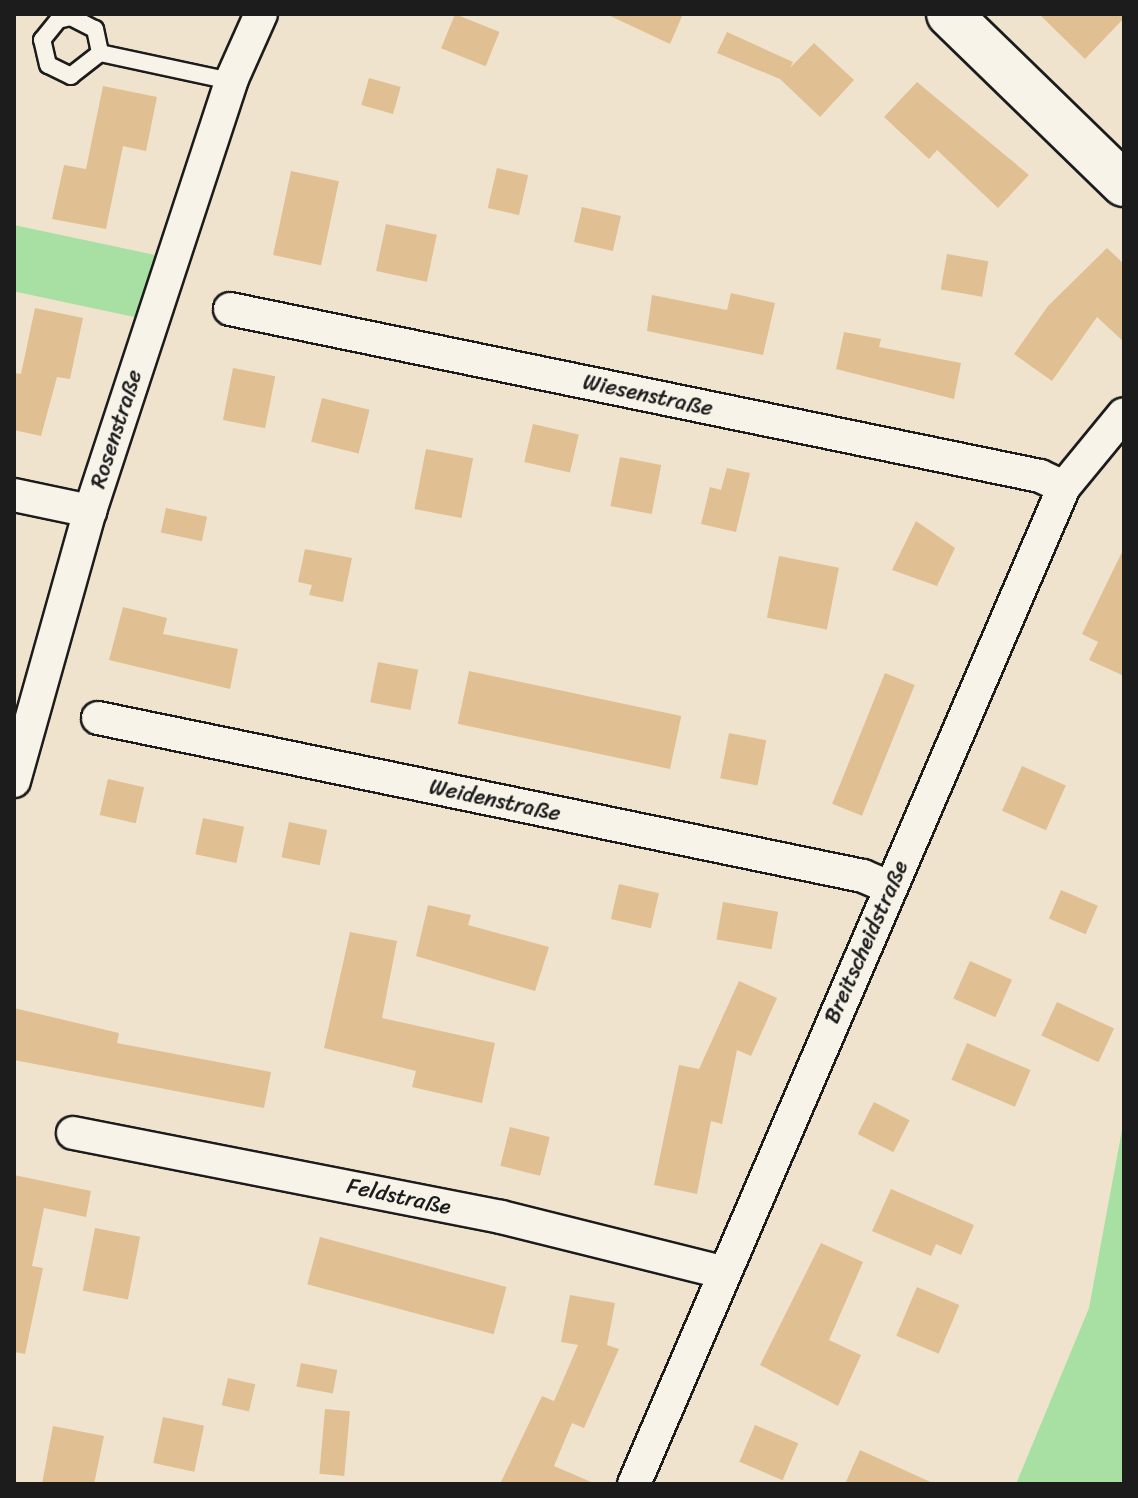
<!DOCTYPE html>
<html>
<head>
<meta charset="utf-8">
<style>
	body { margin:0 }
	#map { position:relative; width:1138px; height:1498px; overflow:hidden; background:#f0e3ce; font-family:Sriracha,sans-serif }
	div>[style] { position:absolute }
	.green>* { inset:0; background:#a8dfa3; transform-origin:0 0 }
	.building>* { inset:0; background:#e0bf92; transform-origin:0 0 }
	.roads { filter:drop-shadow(2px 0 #1c1c1c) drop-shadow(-2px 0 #1c1c1c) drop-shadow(0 2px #1c1c1c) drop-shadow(0 -2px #1c1c1c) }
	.lane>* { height:16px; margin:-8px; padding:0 8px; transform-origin:8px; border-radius:8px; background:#f7f3e8 }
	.street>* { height:32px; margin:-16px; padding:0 16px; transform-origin:16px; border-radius:16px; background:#f7f3e8 }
	.secondary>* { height:44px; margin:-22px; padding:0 22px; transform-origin:22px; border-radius:22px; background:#f7f3e8 }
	span { translate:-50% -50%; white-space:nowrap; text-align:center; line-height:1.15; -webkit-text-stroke:6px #f7f3e8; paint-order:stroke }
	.street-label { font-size:22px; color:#1c1c1c }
	.frame { position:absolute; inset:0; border:16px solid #1c1c1c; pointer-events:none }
</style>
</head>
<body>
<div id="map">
	<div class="green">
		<i style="left:14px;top:225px;width:150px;height:65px;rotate:12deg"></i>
		<i style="clip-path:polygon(1124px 1119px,1124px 1484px,1016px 1484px,1089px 1308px)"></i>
	</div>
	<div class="building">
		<i style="left:455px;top:14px;width:48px;height:37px;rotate:22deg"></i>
		<i style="clip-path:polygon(606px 14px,683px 14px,670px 44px)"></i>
		<i style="clip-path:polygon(1039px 14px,1124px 14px,1124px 18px,1085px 59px)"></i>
		<i style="clip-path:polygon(727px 32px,793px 62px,790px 68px,814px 43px,854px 80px,820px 117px,780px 79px,717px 53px)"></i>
		<i style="left:369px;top:78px;width:33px;height:28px;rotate:16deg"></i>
		<i style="clip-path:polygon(917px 82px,1029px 175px,998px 208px,937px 150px,929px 159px,884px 117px)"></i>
		<i style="clip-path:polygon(103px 86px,157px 97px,146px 151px,123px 146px,106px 229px,52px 219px,64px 165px,86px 169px)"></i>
		<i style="left:497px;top:168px;width:32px;height:41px;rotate:13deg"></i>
		<i style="left:291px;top:171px;width:49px;height:86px;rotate:12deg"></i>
		<i style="left:582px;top:207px;width:40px;height:36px;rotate:13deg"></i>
		<i style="left:386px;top:224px;width:52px;height:48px;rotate:12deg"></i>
		<i style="clip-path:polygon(1107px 248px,1124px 264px,1124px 342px,1097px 317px,1052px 381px,1014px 354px,1048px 306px)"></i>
		<i style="left:947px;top:254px;width:42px;height:36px;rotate:10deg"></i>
		<i style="clip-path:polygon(731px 293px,775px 303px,763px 355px,647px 331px,652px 295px,727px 310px)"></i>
		<i style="clip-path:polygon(35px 308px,83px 318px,70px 379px,57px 377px,41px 436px,14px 430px,14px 373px,21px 374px)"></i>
		<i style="clip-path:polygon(844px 332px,881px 339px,879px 347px,961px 363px,954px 399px,836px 369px)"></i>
		<i style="left:233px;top:368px;width:43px;height:53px;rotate:11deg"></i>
		<i style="left:322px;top:398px;width:49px;height:45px;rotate:14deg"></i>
		<i style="left:533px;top:424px;width:47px;height:39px;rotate:13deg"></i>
		<i style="left:426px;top:449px;width:48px;height:61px;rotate:11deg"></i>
		<i style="left:620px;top:457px;width:42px;height:50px;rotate:11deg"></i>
		<i style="clip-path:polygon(727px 468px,750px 473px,736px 532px,701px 524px,710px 487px,721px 490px)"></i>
		<i style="left:166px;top:508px;width:42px;height:25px;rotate:12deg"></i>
		<i style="clip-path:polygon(916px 521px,955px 548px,937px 586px,892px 570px)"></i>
		<i style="clip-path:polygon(1124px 548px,1124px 676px,1089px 660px,1098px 642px,1082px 634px)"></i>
		<i style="clip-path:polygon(305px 549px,352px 558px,343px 602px,309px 595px,312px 585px,298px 582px)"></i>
		<i style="left:779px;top:556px;width:61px;height:63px;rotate:11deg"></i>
		<i style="clip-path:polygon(123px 607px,167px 618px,163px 634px,238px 649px,230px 689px,109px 660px)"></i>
		<i style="left:378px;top:662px;width:41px;height:41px;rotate:11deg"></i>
		<i style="left:469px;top:671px;width:217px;height:54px;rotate:12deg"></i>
		<i style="left:885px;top:673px;width:32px;height:141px;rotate:22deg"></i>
		<i style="left:729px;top:733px;width:38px;height:46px;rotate:11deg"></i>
		<i style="left:1022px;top:766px;width:48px;height:49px;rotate:24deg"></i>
		<i style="left:108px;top:779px;width:37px;height:37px;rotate:13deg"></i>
		<i style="left:203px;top:818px;width:42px;height:37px;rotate:12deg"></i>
		<i style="left:289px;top:822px;width:39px;height:36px;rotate:12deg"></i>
		<i style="left:619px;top:884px;width:41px;height:36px;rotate:13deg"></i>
		<i style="left:1061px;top:890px;width:40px;height:31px;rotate:23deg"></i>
		<i style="left:723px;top:902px;width:56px;height:38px;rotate:10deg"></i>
		<i style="clip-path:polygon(428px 905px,471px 915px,468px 925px,549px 947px,535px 991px,416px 956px)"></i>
		<i style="clip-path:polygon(350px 932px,397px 941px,382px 1018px,495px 1043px,482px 1103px,412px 1087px,416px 1071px,324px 1048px)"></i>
		<i style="left:970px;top:961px;width:46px;height:41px;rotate:24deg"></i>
		<i style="clip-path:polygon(739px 981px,777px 998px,751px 1056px,737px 1050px,722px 1124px,711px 1121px,697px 1194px,654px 1185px,679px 1065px,699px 1069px)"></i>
		<i style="left:1057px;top:1002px;width:63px;height:37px;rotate:25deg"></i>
		<i style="clip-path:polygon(14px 1008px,119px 1033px,117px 1043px,271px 1072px,264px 1108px,14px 1060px)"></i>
		<i style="left:967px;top:1043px;width:69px;height:40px;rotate:23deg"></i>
		<i style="left:874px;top:1102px;width:40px;height:36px;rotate:27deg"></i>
		<i style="left:510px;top:1127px;width:41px;height:40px;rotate:14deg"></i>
		<i style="clip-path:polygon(14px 1175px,91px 1191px,86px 1217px,44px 1208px,32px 1266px,43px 1268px,25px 1354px,14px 1352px)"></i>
		<i style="clip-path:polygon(891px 1189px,974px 1225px,961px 1255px,936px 1244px,931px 1256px,872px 1231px)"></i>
		<i style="left:95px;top:1228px;width:46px;height:64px;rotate:11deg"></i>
		<i style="left:320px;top:1237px;width:193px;height:49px;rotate:15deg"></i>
		<i style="clip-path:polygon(821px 1243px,863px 1262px,829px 1340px,861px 1355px,838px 1406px,760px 1365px)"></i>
		<i style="left:917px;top:1287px;width:46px;height:53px;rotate:23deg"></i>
		<i style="clip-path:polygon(570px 1295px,615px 1303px,607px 1345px,619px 1349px,584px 1428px,572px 1423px,554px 1466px,596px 1484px,500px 1484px,542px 1396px,554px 1401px,578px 1345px,561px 1342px)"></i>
		<i style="left:301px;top:1363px;width:37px;height:24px;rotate:11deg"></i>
		<i style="left:228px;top:1378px;width:28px;height:28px;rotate:13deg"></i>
		<i style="left:325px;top:1409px;width:25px;height:65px;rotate:5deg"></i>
		<i style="left:163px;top:1417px;width:42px;height:47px;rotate:12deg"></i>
		<i style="left:755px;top:1425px;width:47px;height:40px;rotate:23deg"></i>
		<i style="clip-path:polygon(53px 1426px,104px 1436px,94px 1484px,42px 1484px)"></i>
		<i style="clip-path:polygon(860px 1450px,935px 1484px,845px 1484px)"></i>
	</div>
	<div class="roads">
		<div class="lane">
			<i style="left:100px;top:53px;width:37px;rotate:142deg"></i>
			<i style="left:71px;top:76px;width:25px;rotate:-154deg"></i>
			<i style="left:48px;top:65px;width:26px;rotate:-103deg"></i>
			<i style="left:42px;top:40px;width:26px;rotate:-51deg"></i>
			<i style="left:58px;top:20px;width:13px;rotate:-13deg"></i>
			<i style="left:71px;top:17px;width:27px;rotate:27deg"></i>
			<i style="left:95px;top:29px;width:25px;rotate:78deg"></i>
			<i style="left:100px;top:53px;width:134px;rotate:12.1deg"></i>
		</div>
		<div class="street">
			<i style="left:230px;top:309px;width:827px;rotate:11.65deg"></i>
			<i style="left:1040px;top:476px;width:26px;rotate:25deg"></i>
			<i style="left:14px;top:495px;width:78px;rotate:11.9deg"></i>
			<i style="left:98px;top:718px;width:781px;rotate:11.67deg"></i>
			<i style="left:863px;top:876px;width:28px;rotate:23deg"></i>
			<i style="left:14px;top:781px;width:280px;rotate:-74.3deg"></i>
			<i style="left:90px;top:511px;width:453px;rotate:-71.8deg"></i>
			<i style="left:231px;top:81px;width:73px;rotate:-65.9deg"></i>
			<i style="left:73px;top:1133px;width:436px;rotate:11.1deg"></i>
			<i style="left:501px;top:1217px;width:228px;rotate:14deg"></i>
			<i style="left:634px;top:1484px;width:1086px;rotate:-66.67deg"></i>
			<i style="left:1064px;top:487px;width:94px;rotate:-50.6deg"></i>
		</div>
		<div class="secondary">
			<i style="left:949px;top:14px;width:244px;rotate:44.2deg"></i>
		</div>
	</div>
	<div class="street-label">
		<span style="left:648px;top:395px;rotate:12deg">Wiesenstraße</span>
		<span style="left:116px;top:429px;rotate:-72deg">Rosenstraße</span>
		<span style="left:495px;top:800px;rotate:12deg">Weidenstraße</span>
		<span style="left:866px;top:942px;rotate:-66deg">Breitscheidstraße</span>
		<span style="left:399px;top:1196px;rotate:12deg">Feldstraße</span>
	</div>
	<div class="frame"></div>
</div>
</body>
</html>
